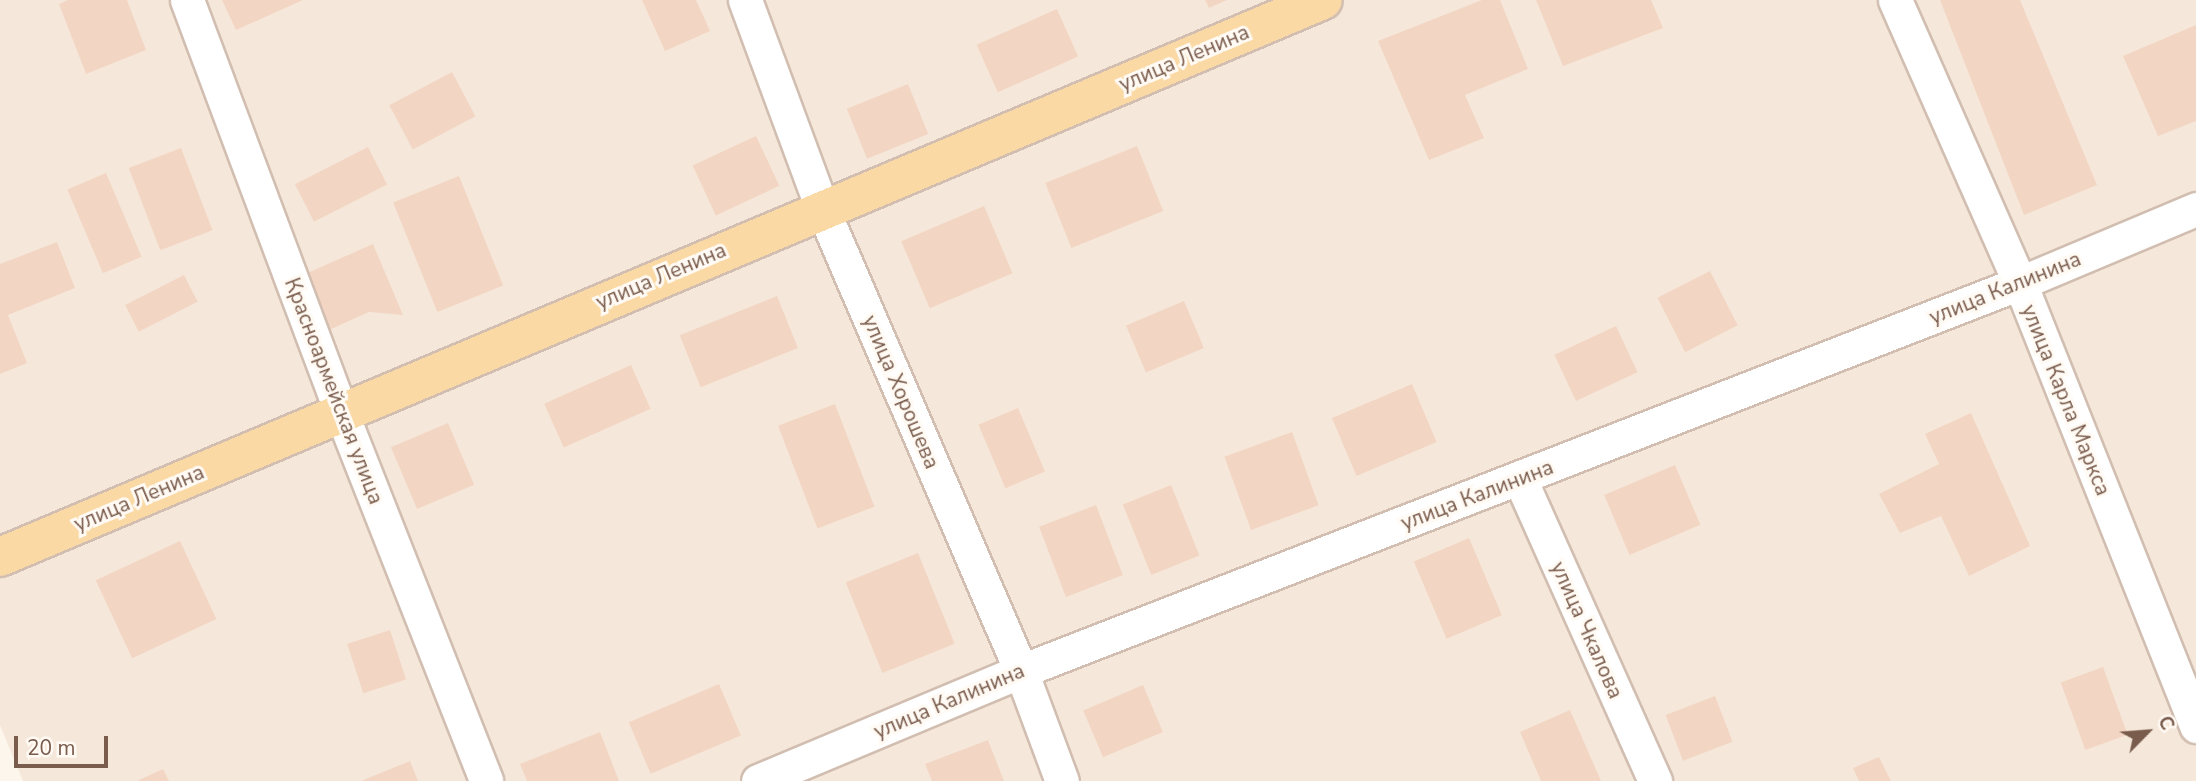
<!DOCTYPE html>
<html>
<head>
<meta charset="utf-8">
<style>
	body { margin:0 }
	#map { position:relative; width:2196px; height:781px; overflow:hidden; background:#fdf6ec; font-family:"Nunito Sans",sans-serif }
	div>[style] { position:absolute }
	.residential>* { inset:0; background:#f5e8da }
	.building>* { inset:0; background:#f3d5c3; transform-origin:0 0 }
	.roads { filter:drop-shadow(2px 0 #d1beb0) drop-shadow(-2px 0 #d1beb0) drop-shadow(0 2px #d1beb0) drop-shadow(0 -2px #d1beb0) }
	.minor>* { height:33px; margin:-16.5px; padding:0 16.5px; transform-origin:16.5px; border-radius:16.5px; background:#fff }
	.major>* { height:38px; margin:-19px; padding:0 19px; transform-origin:19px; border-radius:19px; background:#fbd9a5 }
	span { translate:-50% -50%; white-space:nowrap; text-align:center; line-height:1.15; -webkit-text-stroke:6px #fffaf3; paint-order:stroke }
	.street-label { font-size:21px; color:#7a5c4d }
	.north { position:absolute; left:2112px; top:697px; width:70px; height:70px; -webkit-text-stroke:5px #fffaf3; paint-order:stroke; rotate:65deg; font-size:19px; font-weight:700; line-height:28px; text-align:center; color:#7a5c4d }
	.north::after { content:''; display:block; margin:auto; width:24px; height:32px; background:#7a5c4d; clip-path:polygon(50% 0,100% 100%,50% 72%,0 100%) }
	.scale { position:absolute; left:14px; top:736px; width:94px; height:32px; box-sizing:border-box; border:4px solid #7a5c4d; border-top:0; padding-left:9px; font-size:21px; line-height:24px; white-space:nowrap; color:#7a5c4d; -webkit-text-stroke:5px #fffaf3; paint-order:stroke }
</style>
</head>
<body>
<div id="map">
	<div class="residential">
		<i style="clip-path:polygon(0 0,2196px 0,2196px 781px,23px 781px,0 725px)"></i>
	</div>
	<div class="building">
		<i style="clip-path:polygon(68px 0,127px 0,146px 50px,86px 74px,59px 4px)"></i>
		<i style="clip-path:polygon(222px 0,303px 0,236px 30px)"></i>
		<i style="clip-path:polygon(642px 0,696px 0,710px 31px,665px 51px)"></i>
		<i style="clip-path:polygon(1205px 0,1227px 0,1209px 8px)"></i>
		<i style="clip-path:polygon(1482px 0,1500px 0,1528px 69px,1465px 95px,1484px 138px,1429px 160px,1378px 41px)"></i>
		<i style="clip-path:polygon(1536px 0,1651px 0,1663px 28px,1563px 66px)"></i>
		<i style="clip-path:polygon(1940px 0,2020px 0,2097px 185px,2024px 215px)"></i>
		<i style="left:1057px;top:9px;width:52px;height:88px;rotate:66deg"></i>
		<i style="clip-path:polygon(2196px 25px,2196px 121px,2158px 136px,2123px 56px)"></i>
		<i style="left:452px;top:72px;width:50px;height:71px;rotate:62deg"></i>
		<i style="left:908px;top:84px;width:54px;height:66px;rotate:68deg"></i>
		<i style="left:756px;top:136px;width:55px;height:70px;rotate:65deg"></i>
		<i style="left:1137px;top:146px;width:70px;height:99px;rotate:68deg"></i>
		<i style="left:368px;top:147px;width:42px;height:82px;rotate:63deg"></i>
		<i style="left:181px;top:148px;width:88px;height:56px;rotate:69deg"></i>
		<i style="left:106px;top:173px;width:91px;height:42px;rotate:67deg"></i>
		<i style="left:459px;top:176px;width:118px;height:71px;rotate:68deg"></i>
		<i style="left:984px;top:206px;width:73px;height:90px;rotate:67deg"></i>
		<i style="clip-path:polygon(57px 242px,75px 288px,8px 315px,27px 363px,0 374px,0 264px)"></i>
		<i style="clip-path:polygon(373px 244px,403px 315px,369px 312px,329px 330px,305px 274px)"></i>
		<i style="left:1710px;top:271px;width:61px;height:59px;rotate:63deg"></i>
		<i style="left:184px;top:275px;width:30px;height:66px;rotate:63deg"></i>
		<i style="left:777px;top:296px;width:56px;height:105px;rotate:68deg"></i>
		<i style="left:1184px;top:301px;width:51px;height:63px;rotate:67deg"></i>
		<i style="left:1616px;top:326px;width:51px;height:68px;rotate:65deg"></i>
		<i style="left:631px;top:365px;width:48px;height:95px;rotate:66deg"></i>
		<i style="left:1412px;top:384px;width:63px;height:87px;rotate:67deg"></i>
		<i style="left:835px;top:404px;width:110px;height:61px;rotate:69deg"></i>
		<i style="left:1018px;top:408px;width:69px;height:43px;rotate:67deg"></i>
		<i style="clip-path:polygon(1971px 413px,2030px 546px,1969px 576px,1941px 516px,1900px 533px,1879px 494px,1939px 464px,1925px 434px)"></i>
		<i style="left:448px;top:423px;width:67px;height:62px;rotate:67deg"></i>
		<i style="left:1292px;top:432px;width:78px;height:72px;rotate:70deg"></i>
		<i style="left:1675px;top:465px;width:65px;height:77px;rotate:67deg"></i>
		<i style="left:1171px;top:485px;width:76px;height:52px;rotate:68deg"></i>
		<i style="left:1096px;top:505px;width:75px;height:61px;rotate:69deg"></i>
		<i style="left:1469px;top:538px;width:84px;height:60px;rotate:67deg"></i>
		<i style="left:180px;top:541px;width:86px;height:93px;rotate:65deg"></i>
		<i style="left:918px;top:553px;width:98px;height:78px;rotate:68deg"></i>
		<i style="left:390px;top:630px;width:52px;height:45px;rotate:72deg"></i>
		<i style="left:2103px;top:667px;width:72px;height:45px;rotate:70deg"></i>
		<i style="left:719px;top:684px;width:56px;height:98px;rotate:67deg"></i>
		<i style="left:1143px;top:685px;width:51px;height:65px;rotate:67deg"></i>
		<i style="left:1715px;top:696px;width:49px;height:53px;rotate:69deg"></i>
		<i style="clip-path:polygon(1570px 710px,1601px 781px,1541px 781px,1520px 732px)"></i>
		<i style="clip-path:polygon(600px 732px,619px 781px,527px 781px,520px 764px)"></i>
		<i style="clip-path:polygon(988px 740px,1004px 781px,932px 781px,925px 764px)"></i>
		<i style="clip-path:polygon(1879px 757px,1891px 781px,1859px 781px,1853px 768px)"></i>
		<i style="clip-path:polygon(410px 761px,418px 781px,361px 781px)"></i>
		<i style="clip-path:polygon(163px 769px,169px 781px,137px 781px)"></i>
	</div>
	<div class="roads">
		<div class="minor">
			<i style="left:187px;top:0;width:440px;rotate:69.5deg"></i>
			<i style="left:341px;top:412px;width:396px;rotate:68.5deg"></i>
			<i style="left:745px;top:0;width:222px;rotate:69.7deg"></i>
			<i style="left:822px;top:208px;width:504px;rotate:66.74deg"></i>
			<i style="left:1021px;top:671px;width:117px;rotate:69.6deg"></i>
			<i style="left:1895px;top:0;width:309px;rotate:66.2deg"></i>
			<i style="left:2020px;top:283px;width:477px;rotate:68.3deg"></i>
			<i style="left:1520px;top:479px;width:331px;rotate:65.9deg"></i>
			<i style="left:758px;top:781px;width:285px;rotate:-22.7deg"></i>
			<i style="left:1021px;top:671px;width:1072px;rotate:-21.23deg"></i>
			<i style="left:2020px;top:283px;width:191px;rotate:-22.8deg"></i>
		</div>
		<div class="major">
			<i style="left:0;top:557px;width:1435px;rotate:-22.83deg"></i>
		</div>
	</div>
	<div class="street-label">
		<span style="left:1184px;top:58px;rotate:-23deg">улица Ленина</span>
		<span style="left:661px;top:276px;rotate:-23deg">улица Ленина</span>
		<span style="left:2005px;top:288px;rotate:-22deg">улица Калинина</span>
		<span style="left:334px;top:391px;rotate:69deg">Красноармейская улица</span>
		<span style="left:901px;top:392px;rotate:67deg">улица Хорошева</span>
		<span style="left:2066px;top:400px;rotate:68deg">улица Карла Маркса</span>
		<span style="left:1477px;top:495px;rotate:-21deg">улица Калинина</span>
		<span style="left:139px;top:498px;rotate:-23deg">улица Ленина</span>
		<span style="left:1587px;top:630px;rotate:66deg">улица Чкалова</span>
		<span style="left:949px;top:701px;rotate:-23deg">улица Калинина</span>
	</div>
	<div class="north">С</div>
	<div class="scale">20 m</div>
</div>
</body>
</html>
